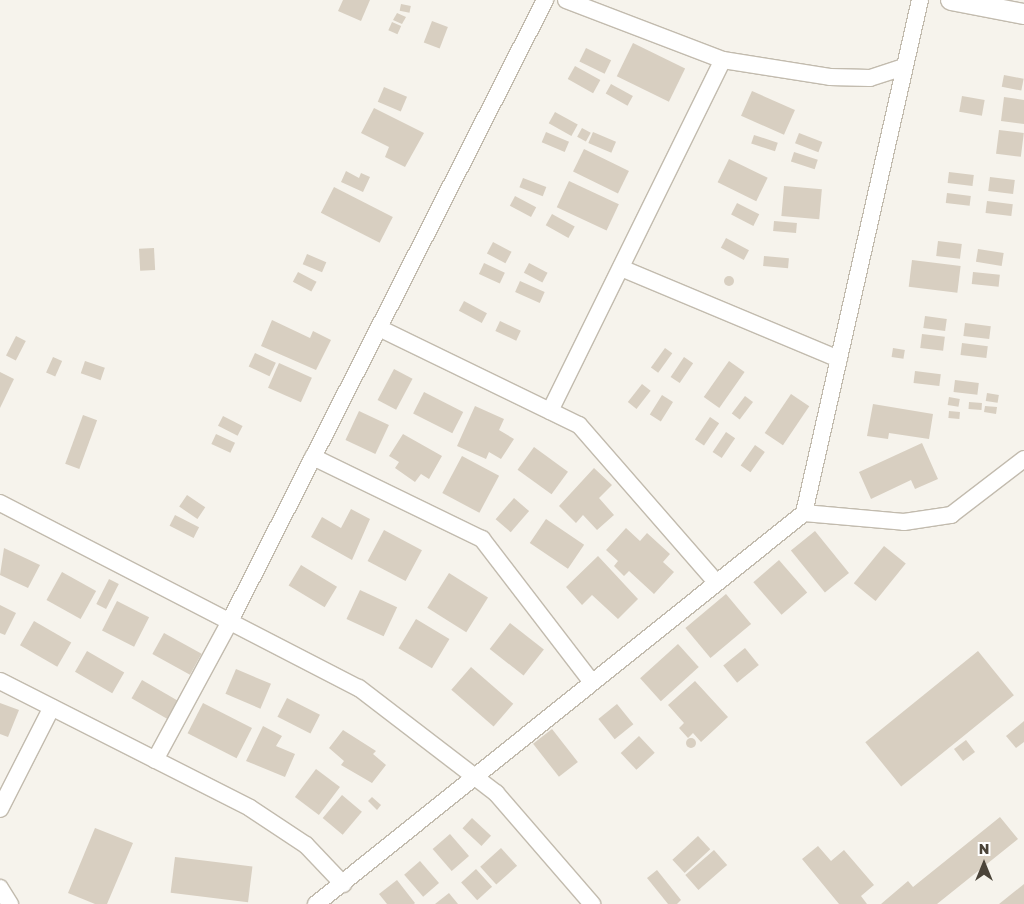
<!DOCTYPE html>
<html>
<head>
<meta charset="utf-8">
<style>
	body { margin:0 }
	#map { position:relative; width:1024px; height:904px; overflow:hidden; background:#f6f3ec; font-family:"Golos Text",sans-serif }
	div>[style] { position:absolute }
	.building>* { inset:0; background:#d8cfc1; transform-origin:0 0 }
	.round { border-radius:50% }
	.roads { filter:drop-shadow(1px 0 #c2bbae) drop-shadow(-1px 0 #c2bbae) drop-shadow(0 1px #c2bbae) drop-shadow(0 -1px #c2bbae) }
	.minor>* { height:16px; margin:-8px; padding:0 8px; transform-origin:8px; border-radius:8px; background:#fff }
	.tertiary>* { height:20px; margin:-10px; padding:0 10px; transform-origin:10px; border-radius:10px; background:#fff }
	span { translate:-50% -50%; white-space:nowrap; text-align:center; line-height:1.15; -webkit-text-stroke:4.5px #fff; paint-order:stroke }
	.north { position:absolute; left:959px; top:839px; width:50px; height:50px; -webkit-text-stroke:4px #fff; paint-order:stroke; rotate:0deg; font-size:14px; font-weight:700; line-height:20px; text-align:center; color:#4b4439 }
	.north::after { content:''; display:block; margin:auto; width:18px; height:22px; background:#4b4439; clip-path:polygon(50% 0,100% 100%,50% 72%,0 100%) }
</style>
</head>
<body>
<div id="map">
	<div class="building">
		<i style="clip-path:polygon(343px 0,370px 0,361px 21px,338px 11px)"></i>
		<i style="left:401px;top:4px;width:10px;height:7px;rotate:11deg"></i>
		<i style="clip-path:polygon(397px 13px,406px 17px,402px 24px,393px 20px)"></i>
		<i style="left:432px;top:21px;width:17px;height:23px;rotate:21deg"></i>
		<i style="left:392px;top:22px;width:10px;height:9px;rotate:24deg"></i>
		<i style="left:633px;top:43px;width:58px;height:37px;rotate:26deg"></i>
		<i style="left:586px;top:48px;width:28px;height:15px;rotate:26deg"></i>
		<i style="left:575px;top:66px;width:29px;height:15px;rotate:29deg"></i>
		<i style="left:1004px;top:75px;width:20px;height:12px;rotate:11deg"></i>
		<i style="left:611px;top:84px;width:25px;height:11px;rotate:29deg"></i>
		<i style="left:384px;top:87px;width:25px;height:16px;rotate:23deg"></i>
		<i style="left:752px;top:91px;width:47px;height:27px;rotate:24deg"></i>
		<i style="left:962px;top:96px;width:23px;height:16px;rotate:10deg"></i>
		<i style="clip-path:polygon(1004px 97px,1024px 100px,1024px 124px,1001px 121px)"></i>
		<i style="clip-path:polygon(374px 108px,424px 133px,405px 167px,385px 157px,389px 147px,361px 133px)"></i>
		<i style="left:555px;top:112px;width:26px;height:13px;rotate:29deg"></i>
		<i style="left:582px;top:128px;width:10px;height:10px;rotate:29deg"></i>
		<i style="left:999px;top:130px;width:25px;height:24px;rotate:7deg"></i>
		<i style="left:546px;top:132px;width:25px;height:11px;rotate:23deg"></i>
		<i style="left:593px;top:132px;width:25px;height:12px;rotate:23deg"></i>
		<i style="left:799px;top:133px;width:25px;height:11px;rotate:21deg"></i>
		<i style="left:754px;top:135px;width:25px;height:9px;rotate:18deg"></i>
		<i style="left:584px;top:149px;width:50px;height:25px;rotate:26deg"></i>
		<i style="left:794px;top:152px;width:25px;height:10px;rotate:18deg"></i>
		<i style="left:729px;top:159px;width:43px;height:26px;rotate:26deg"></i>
		<i style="clip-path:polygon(346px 171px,359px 178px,361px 173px,370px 177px,363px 192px,341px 182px)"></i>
		<i style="left:949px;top:172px;width:25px;height:11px;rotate:7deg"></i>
		<i style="left:990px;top:177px;width:25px;height:14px;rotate:7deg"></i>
		<i style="left:523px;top:178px;width:25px;height:10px;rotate:21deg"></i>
		<i style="left:569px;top:181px;width:55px;height:29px;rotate:25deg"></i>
		<i style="left:784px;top:186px;width:38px;height:30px;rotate:5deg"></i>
		<i style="left:334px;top:187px;width:66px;height:29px;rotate:27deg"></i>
		<i style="left:947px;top:193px;width:24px;height:10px;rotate:7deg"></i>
		<i style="left:515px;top:196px;width:24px;height:11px;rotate:28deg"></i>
		<i style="left:987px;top:201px;width:26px;height:12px;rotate:7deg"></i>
		<i style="left:737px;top:203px;width:25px;height:13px;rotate:27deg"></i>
		<i style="left:552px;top:214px;width:26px;height:13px;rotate:29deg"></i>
		<i style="left:774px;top:221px;width:23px;height:10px;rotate:5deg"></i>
		<i style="left:726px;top:238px;width:26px;height:11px;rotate:28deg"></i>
		<i style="left:938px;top:241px;width:24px;height:15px;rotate:7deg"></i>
		<i style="left:493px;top:242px;width:21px;height:13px;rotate:28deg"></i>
		<i style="left:154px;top:248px;width:22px;height:15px;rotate:87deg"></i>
		<i style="left:978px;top:249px;width:26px;height:13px;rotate:9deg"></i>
		<i style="left:307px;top:254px;width:21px;height:11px;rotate:23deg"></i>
		<i style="left:764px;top:256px;width:25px;height:10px;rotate:5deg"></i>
		<i style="left:912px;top:260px;width:49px;height:27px;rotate:7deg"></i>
		<i style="left:484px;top:263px;width:23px;height:12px;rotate:25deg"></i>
		<i style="left:529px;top:263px;width:21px;height:11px;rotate:28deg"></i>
		<i style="left:298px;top:272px;width:21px;height:11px;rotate:28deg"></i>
		<i style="left:973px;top:272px;width:27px;height:12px;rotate:6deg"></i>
		<i class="round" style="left:724px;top:276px;width:10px;height:10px"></i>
		<i style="left:520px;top:281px;width:27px;height:12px;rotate:24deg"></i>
		<i style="left:464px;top:301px;width:26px;height:11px;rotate:28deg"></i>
		<i style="left:925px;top:316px;width:22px;height:12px;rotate:8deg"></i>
		<i style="clip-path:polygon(272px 320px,310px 338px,313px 331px,331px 340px,316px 370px,261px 346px)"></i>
		<i style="left:500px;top:321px;width:23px;height:11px;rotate:25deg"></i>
		<i style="left:965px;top:323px;width:26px;height:13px;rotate:7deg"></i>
		<i style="left:922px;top:334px;width:23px;height:14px;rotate:7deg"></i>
		<i style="left:16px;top:336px;width:11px;height:22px;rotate:27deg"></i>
		<i style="left:962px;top:343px;width:26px;height:12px;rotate:7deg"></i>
		<i style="left:665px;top:348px;width:9px;height:24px;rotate:36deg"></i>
		<i style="left:893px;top:348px;width:12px;height:9px;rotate:9deg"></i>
		<i style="left:255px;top:353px;width:23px;height:15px;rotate:25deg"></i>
		<i style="left:53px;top:357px;width:10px;height:17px;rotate:24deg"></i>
		<i style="left:684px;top:357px;width:11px;height:24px;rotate:34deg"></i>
		<i style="left:85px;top:361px;width:21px;height:13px;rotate:19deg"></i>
		<i style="left:729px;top:361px;width:19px;height:44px;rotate:35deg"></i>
		<i style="left:279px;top:363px;width:36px;height:27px;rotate:24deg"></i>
		<i style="left:394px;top:369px;width:21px;height:35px;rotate:28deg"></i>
		<i style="left:915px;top:371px;width:26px;height:12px;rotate:7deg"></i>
		<i style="clip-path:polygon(0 372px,14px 379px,0 408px)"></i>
		<i style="left:955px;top:380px;width:24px;height:12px;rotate:7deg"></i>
		<i style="left:642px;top:384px;width:11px;height:23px;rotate:38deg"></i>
		<i style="left:424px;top:392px;width:44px;height:24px;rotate:27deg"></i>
		<i style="left:987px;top:393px;width:12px;height:8px;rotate:9deg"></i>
		<i style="left:791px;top:394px;width:22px;height:47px;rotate:34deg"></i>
		<i style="left:662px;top:395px;width:13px;height:23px;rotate:32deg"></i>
		<i style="left:745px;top:396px;width:10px;height:22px;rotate:37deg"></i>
		<i style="left:949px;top:397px;width:11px;height:8px;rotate:10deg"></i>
		<i style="left:969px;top:402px;width:13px;height:7px;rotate:4deg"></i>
		<i style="clip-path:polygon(873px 404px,933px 414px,929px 439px,889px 433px,888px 439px,867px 436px)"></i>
		<i style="clip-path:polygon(475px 406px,504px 419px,499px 430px,514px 439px,501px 459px,489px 452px,486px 459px,457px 446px)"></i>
		<i style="clip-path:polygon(985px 406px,997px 407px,996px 414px,984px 412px)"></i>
		<i style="left:359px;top:411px;width:33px;height:32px;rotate:25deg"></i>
		<i style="left:949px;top:411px;width:11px;height:7px;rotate:5deg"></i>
		<i style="left:83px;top:415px;width:15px;height:52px;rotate:20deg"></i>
		<i style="left:223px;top:416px;width:22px;height:11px;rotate:27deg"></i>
		<i style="left:710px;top:417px;width:11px;height:27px;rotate:34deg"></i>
		<i style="left:726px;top:432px;width:11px;height:24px;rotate:34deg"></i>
		<i style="left:216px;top:434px;width:21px;height:11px;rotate:25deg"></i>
		<i style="clip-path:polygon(403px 434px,442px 456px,429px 479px,421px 474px,415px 482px,395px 468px,399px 462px,389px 456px)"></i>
		<i style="clip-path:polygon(922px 443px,938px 479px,915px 489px,911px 480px,871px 499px,859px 472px)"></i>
		<i style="left:755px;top:445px;width:12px;height:25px;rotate:35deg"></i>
		<i style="left:534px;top:447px;width:42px;height:28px;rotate:36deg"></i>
		<i style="left:462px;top:456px;width:42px;height:42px;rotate:28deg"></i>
		<i style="clip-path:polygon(594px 468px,612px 485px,599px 498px,614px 515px,597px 530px,583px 515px,576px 523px,559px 506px)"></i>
		<i style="left:187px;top:495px;width:22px;height:14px;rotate:34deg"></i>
		<i style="left:514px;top:498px;width:20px;height:28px;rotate:41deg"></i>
		<i style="clip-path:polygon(351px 509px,370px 519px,352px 560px,311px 537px,322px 517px,341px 528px)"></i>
		<i style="left:175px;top:515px;width:27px;height:12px;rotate:27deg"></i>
		<i style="left:546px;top:519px;width:46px;height:29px;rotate:34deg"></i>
		<i style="clip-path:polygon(626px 528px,640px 541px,647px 533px,670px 554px,663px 562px,674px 572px,654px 594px,629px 571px,624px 576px,614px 566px,618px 561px,606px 550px)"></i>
		<i style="left:384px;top:530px;width:43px;height:35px;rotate:28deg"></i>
		<i style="left:815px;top:531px;width:54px;height:31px;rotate:51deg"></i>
		<i style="left:884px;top:546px;width:28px;height:48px;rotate:39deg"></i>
		<i style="clip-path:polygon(4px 548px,40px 565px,28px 588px,0 575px)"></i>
		<i style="clip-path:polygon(598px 556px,638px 599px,618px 619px,592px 595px,582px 605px,566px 587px)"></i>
		<i style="left:779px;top:560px;width:43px;height:34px;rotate:49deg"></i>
		<i style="left:301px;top:565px;width:42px;height:24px;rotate:31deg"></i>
		<i style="left:62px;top:572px;width:39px;height:32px;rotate:29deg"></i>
		<i style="left:449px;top:573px;width:46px;height:41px;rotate:32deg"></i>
		<i style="left:109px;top:579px;width:11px;height:28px;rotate:27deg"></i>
		<i style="left:360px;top:590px;width:41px;height:32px;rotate:25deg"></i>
		<i style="left:726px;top:594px;width:39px;height:53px;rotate:50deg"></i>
		<i style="left:117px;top:601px;width:36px;height:33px;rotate:27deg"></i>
		<i style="clip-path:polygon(0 605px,16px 613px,5px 635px,0 633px)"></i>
		<i style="left:416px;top:619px;width:39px;height:34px;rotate:31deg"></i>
		<i style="left:34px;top:621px;width:43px;height:28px;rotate:30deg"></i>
		<i style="left:510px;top:623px;width:43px;height:33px;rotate:38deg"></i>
		<i style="left:164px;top:633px;width:43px;height:24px;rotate:29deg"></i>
		<i style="left:678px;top:644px;width:31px;height:51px;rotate:48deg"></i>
		<i style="left:745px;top:648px;width:22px;height:28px;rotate:51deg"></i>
		<i style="left:87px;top:651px;width:43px;height:24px;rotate:30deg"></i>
		<i style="left:978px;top:651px;width:57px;height:145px;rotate:51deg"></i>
		<i style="left:471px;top:667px;width:56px;height:30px;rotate:41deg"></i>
		<i style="left:236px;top:669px;width:38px;height:27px;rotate:23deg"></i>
		<i style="left:142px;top:680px;width:42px;height:21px;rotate:30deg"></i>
		<i style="clip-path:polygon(695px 681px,728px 717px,701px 742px,693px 733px,688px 738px,679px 728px,684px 723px,668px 705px)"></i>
		<i style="left:287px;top:698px;width:37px;height:21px;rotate:27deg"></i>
		<i style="clip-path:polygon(0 703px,19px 710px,8px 737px,0 734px)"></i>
		<i style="left:203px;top:703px;width:55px;height:34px;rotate:27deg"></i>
		<i style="left:617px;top:704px;width:26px;height:24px;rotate:51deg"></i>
		<i style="clip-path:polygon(1024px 721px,1024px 742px,1016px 748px,1006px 736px)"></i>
		<i style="clip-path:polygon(263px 726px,282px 736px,276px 746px,295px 754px,285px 777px,246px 761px)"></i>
		<i style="left:552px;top:729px;width:42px;height:24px;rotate:52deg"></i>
		<i style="clip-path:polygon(343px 730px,376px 751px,373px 754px,386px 765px,372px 783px,341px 765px,344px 761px,329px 748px)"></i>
		<i style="left:639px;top:736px;width:23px;height:25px;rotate:47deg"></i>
		<i class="round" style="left:686px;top:738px;width:10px;height:10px"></i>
		<i style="left:966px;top:740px;width:15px;height:15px;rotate:53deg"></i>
		<i style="left:316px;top:769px;width:30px;height:35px;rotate:37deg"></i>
		<i style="left:342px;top:795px;width:26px;height:30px;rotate:40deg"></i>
		<i style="clip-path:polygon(372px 797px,381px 805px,377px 810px,368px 801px)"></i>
		<i style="clip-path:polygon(1000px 817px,1018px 839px,937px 904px,881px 904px,908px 881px,913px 887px)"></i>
		<i style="left:472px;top:818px;width:26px;height:14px;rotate:43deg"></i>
		<i style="clip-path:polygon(95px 828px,133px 843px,107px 904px,95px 904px,68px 893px)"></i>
		<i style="left:450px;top:834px;width:29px;height:23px;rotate:49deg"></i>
		<i style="left:698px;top:836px;width:18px;height:35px;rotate:47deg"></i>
		<i style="clip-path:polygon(818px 846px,831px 861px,844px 850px,874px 885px,861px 896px,867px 904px,839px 904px,802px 859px)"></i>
		<i style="left:501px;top:848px;width:24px;height:28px;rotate:48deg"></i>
		<i style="left:714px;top:850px;width:20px;height:38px;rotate:49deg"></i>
		<i style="left:175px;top:857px;width:78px;height:36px;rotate:7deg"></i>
		<i style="left:420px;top:861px;width:29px;height:21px;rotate:49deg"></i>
		<i style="left:476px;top:869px;width:24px;height:20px;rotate:48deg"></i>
		<i style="clip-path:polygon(657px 870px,681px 900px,677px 904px,668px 904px,647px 878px)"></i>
		<i style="clip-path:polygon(397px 880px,415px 903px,414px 904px,387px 904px,379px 894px)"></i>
		<i style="clip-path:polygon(1024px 884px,1024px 904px,999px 904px)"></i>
		<i style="clip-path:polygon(449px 893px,458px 904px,435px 904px)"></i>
	</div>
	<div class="roads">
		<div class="minor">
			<i style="left:566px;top:0;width:168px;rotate:20.9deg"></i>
			<i style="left:723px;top:60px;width:108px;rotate:9deg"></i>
			<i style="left:830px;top:77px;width:40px;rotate:1.4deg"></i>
			<i style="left:870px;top:78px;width:36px;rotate:-18deg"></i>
			<i style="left:621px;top:268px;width:236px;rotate:22.7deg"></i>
			<i style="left:379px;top:328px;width:222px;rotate:25.9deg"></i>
			<i style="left:579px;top:425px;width:208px;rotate:48.9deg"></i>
			<i style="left:550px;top:411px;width:391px;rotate:-63.8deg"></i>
			<i style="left:313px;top:457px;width:188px;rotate:25.9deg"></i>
			<i style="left:482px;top:539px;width:179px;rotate:52.5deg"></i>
			<i style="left:0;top:503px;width:404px;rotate:27.3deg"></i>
			<i style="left:359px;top:688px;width:173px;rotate:37.5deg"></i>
			<i style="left:496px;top:793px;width:147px;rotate:49.1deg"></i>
			<i style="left:804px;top:513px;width:100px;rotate:5.1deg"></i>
			<i style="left:904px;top:522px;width:48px;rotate:-8.5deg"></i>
			<i style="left:951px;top:515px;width:92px;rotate:-37.5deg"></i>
			<i style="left:0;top:681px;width:280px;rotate:26.9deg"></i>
			<i style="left:250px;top:808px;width:67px;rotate:33.5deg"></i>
			<i style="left:306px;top:845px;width:54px;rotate:46.5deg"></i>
			<i style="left:155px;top:760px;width:156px;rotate:-61.6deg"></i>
			<i style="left:229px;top:623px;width:699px;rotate:-63.1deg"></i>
			<i style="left:0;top:809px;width:114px;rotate:-63deg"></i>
			<i style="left:0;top:888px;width:19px;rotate:58deg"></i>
			<i style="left:316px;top:904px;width:625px;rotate:-38.7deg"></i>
			<i style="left:804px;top:513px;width:526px;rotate:-77.26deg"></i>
		</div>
		<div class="tertiary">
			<i style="left:951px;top:0;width:74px;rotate:10.9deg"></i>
		</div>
	</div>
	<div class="north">N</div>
</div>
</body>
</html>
